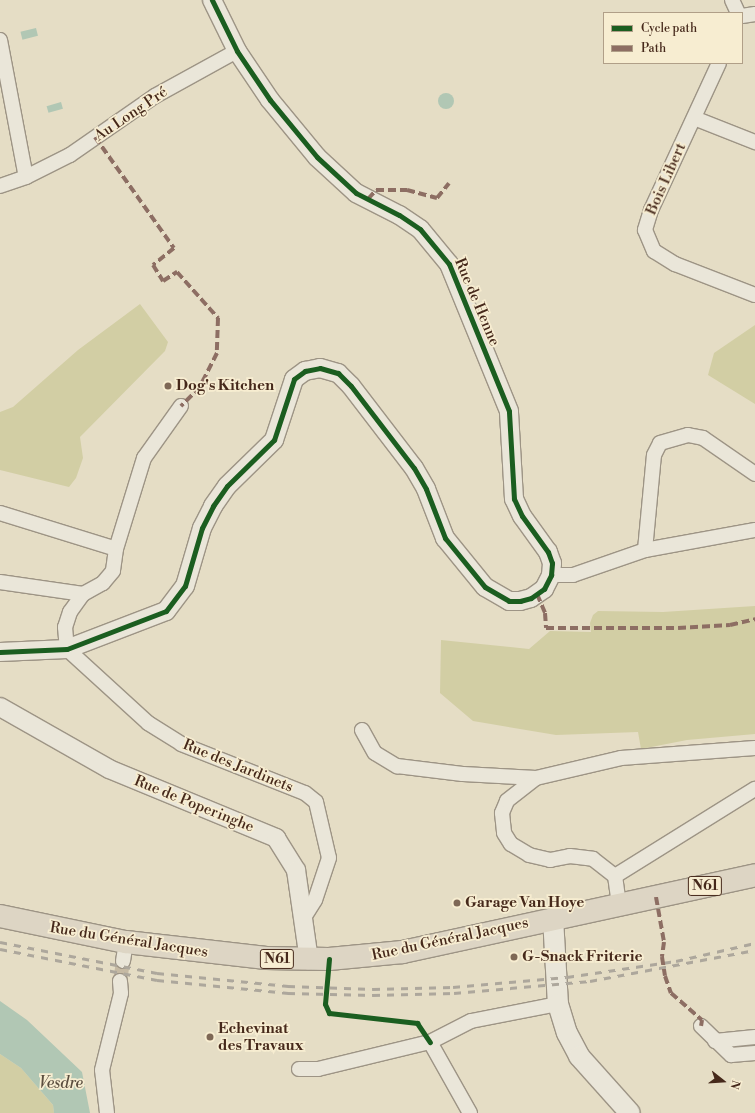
<!DOCTYPE html>
<html>
<head>
<meta charset="utf-8">
<style>
	body { margin:0 }
	#map { position:relative; width:755px; height:1113px; overflow:hidden; background:#e5ddc5; font-family:"Libre Bodoni",serif }
	div>[style] { position:absolute }
	.green>* { inset:0; background:#d2cea4 }
	.water>* { inset:0; background:#b1c7b4; transform-origin:0 0 }
	.round { border-radius:50% }
	.minor-tunnel>* { height:14px; margin-top:-7px; transform-origin:0; background:repeating-linear-gradient(90deg,#c5b9a3 0 14px,transparent 0 21px) }
	.roads { filter:drop-shadow(1px 0 #9d9485) drop-shadow(-1px 0 #9d9485) drop-shadow(0 1px #9d9485) drop-shadow(0 -1px #9d9485) }
	.minor>* { height:14px; margin:-7px; padding:0 7px; transform-origin:7px; border-radius:7px; background:#eae6d9 }
	.tertiary>* { height:18px; margin:-9px; padding:0 9px; transform-origin:9px; border-radius:9px; background:#eae6d9 }
	.secondary>* { height:20px; margin:-10px; padding:0 10px; transform-origin:10px; border-radius:10px; background:#eae6d9 }
	.primary>* { height:22px; margin:-11px; padding:0 11px; transform-origin:11px; border-radius:11px; background:#ddd5c4 }
	.rail>* { height:3px; margin-top:-1.5px; transform-origin:0; background:repeating-linear-gradient(90deg,#ada79c 0 7px,transparent 0 14px) }
	.quiet>* { height:4px; margin-top:-2px; transform-origin:0; background:repeating-linear-gradient(90deg,#8d6e63 0 8px,transparent 0 12px) }
	.cycleway>* { height:5px; margin:-2.5px; padding:0 2.5px; transform-origin:2.5px; border-radius:2.5px; background:#1b5e20 }
	.dots>* { width:11px; height:11px; translate:-50% -50%; box-sizing:border-box; border:2px solid #f7edd1; border-radius:50% }
	span { translate:-50% -50%; white-space:nowrap; text-align:center; line-height:1.15; -webkit-text-stroke:3.5px #f7edd1; paint-order:stroke }
	.shield-label span { padding:1px 3px; background:#f7edd1; border:1px solid; border-radius:3px; -webkit-text-stroke-width:0 }
	.shield-label { font-size:14px; color:#46291b; font-weight:700 }
	.street-label { font-size:15px; color:#46291b }
	.poi-label { font-size:15px; color:#46291b; font-weight:700 }
	.left { translate:0 -50%; text-align:left }
	.water-label { font-size:16px; color:#5b4e3f; font-style:italic }
	.legend { position:absolute; left:603px; top:12px; width:140px; height:52px; box-sizing:border-box; background:#f7edd1; border:1px solid #b09f88; margin:0; padding:5px 7px; list-style:none; font-size:12px; color:#46291b }
	.legend li { display:flex; align-items:center; gap:8px; height:20px }
	.legend b { width:20px; border:1px solid #b09f88 }
	.north { position:absolute; left:703px; top:1061px; width:40px; height:40px; -webkit-text-stroke:3px #f7edd1; paint-order:stroke; rotate:107deg; font-size:11px; font-weight:700; line-height:16px; text-align:center; color:#46291b }
	.north::after { content:''; display:block; margin:auto; width:14px; height:18px; background:#46291b; clip-path:polygon(50% 0,100% 100%,50% 72%,0 100%) }
</style>
</head>
<body>
<div id="map">
	<div class="green">
		<i style="clip-path:polygon(140px 304px,168px 342px,165px 351px,80px 437px,83px 458px,76px 478px,69px 487px,0 470px,0 412px,13px 407px,78px 350px)"></i>
		<i style="clip-path:polygon(755px 325px,755px 404px,708px 375px,714px 353px)"></i>
		<i style="clip-path:polygon(755px 606px,755px 734px,687px 740px,641px 749px,638px 732px,556px 735px,473px 721px,440px 693px,441px 640px,529px 649px,550px 631px,591px 632px,590px 623px,593px 615px,598px 611px,663px 612px)"></i>
		<i style="clip-path:polygon(0 1054px,21px 1068px,53px 1105px,54px 1113px,0 1113px)"></i>
	</div>
	<div class="water">
		<i style="left:36px;top:28px;width:8px;height:16px;rotate:76deg"></i>
		<i class="round" style="left:438px;top:93px;width:16px;height:16px"></i>
		<i style="left:61px;top:102px;width:7px;height:15px;rotate:74deg"></i>
		<i style="clip-path:polygon(0 1001px,27px 1020px,82px 1072px,90px 1113px,54px 1113px,53px 1105px,21px 1068px,0 1054px)"></i>
	</div>
	<div class="minor-tunnel">
		<i style="left:120px;top:981px;width:20px;rotate:-81deg"></i>
	</div>
	<div class="roads">
		<div class="minor">
			<i style="left:732px;top:0;width:14px;rotate:65deg"></i>
			<i style="left:742px;top:16px;width:13px;rotate:-9deg"></i>
			<i style="left:0;top:40px;width:139px;rotate:79.3deg"></i>
			<i style="left:719px;top:63px;width:162px;rotate:114.8deg"></i>
			<i style="left:651px;top:210px;width:21px;rotate:107deg"></i>
			<i style="left:645px;top:230px;width:23px;rotate:67deg"></i>
			<i style="left:654px;top:251px;width:25px;rotate:32deg"></i>
			<i style="left:675px;top:264px;width:86px;rotate:21.2deg"></i>
			<i style="left:694px;top:118px;width:66px;rotate:21.5deg"></i>
			<i style="left:0;top:186px;width:28px;rotate:-19deg"></i>
			<i style="left:26px;top:177px;width:49px;rotate:-26.6deg"></i>
			<i style="left:70px;top:155px;width:103px;rotate:-34.8deg"></i>
			<i style="left:155px;top:96px;width:94px;rotate:-28.8deg"></i>
			<i style="left:181px;top:406px;width:64px;rotate:125.4deg"></i>
			<i style="left:144px;top:458px;width:95px;rotate:107.1deg"></i>
			<i style="left:116px;top:549px;width:22px;rotate:98deg"></i>
			<i style="left:113px;top:571px;width:16px;rotate:130deg"></i>
			<i style="left:103px;top:583px;width:23px;rotate:151deg"></i>
			<i style="left:83px;top:594px;width:22px;rotate:126deg"></i>
			<i style="left:70px;top:612px;width:16px;rotate:108deg"></i>
			<i style="left:65px;top:627px;width:22px;rotate:85deg"></i>
			<i style="left:67px;top:649px;width:110px;rotate:42.4deg"></i>
			<i style="left:148px;top:723px;width:39px;rotate:32deg"></i>
			<i style="left:181px;top:744px;width:133px;rotate:21.6deg"></i>
			<i style="left:305px;top:793px;width:14px;rotate:39deg"></i>
			<i style="left:316px;top:802px;width:57px;rotate:76.9deg"></i>
			<i style="left:329px;top:858px;width:44px;rotate:108.4deg"></i>
			<i style="left:315px;top:900px;width:22px;rotate:122deg"></i>
			<i style="left:0;top:513px;width:121px;rotate:17.2deg"></i>
			<i style="left:645px;top:550px;width:95px;rotate:-84.6deg"></i>
			<i style="left:654px;top:455px;width:13px;rotate:-63deg"></i>
			<i style="left:660px;top:443px;width:29px;rotate:-16deg"></i>
			<i style="left:688px;top:435px;width:15px;rotate:11deg"></i>
			<i style="left:703px;top:438px;width:63px;rotate:34.7deg"></i>
			<i style="left:551px;top:575px;width:22px"></i>
			<i style="left:573px;top:575px;width:76px;rotate:-19.1deg"></i>
			<i style="left:645px;top:550px;width:112px;rotate:-10.3deg"></i>
			<i style="left:0;top:582px;width:84px;rotate:8.2deg"></i>
			<i style="left:362px;top:730px;width:26px;rotate:61deg"></i>
			<i style="left:375px;top:753px;width:26px;rotate:31deg"></i>
			<i style="left:397px;top:766px;width:66px;rotate:6.9deg"></i>
			<i style="left:463px;top:774px;width:73px;rotate:3.1deg"></i>
			<i style="left:536px;top:778px;width:87px;rotate:-13.2deg"></i>
			<i style="left:621px;top:758px;width:134px;rotate:-4.3deg"></i>
			<i style="left:536px;top:778px;width:37px;rotate:142deg"></i>
			<i style="left:507px;top:801px;width:13px;rotate:113deg"></i>
			<i style="left:502px;top:813px;width:20px;rotate:84deg"></i>
			<i style="left:504px;top:833px;width:13px;rotate:58deg"></i>
			<i style="left:511px;top:844px;width:21px;rotate:31deg"></i>
			<i style="left:529px;top:855px;width:22px;rotate:13deg"></i>
			<i style="left:550px;top:860px;width:20px;rotate:-11deg"></i>
			<i style="left:570px;top:856px;width:23px;rotate:7deg"></i>
			<i style="left:593px;top:859px;width:28px;rotate:38deg"></i>
			<i style="left:615px;top:876px;width:28px;rotate:82deg"></i>
			<i style="left:615px;top:876px;width:165px;rotate:-31.9deg"></i>
			<i style="left:123px;top:961px;width:19px;rotate:-81deg"></i>
			<i style="left:701px;top:1026px;width:42px;rotate:44deg"></i>
			<i style="left:731px;top:1055px;width:24px;rotate:-5deg"></i>
			<i style="left:715px;top:1041px;width:40px;rotate:-5.7deg"></i>
			<i style="left:299px;top:1069px;width:19px"></i>
			<i style="left:318px;top:1069px;width:115px;rotate:-13.6deg"></i>
			<i style="left:107px;top:1113px;width:43px;rotate:-96.6deg"></i>
			<i style="left:102px;top:1070px;width:79px;rotate:-76.1deg"></i>
			<i style="left:121px;top:993px;width:12px;rotate:-95deg"></i>
			<i style="left:470px;top:1113px;width:81px;rotate:-119.4deg"></i>
			<i style="left:430px;top:1042px;width:46px;rotate:-27.1deg"></i>
			<i style="left:471px;top:1021px;width:89px;rotate:-11.1deg"></i>
		</div>
		<div class="tertiary">
			<i style="left:0;top:652px;width:67px;rotate:-2.6deg"></i>
			<i style="left:67px;top:649px;width:106px;rotate:-21deg"></i>
			<i style="left:166px;top:611px;width:31px;rotate:-53deg"></i>
			<i style="left:185px;top:586px;width:60px;rotate:-73.7deg"></i>
			<i style="left:202px;top:528px;width:25px;rotate:-63deg"></i>
			<i style="left:213px;top:506px;width:24px;rotate:-55deg"></i>
			<i style="left:227px;top:486px;width:66px;rotate:-44.4deg"></i>
			<i style="left:274px;top:440px;width:64px;rotate:-71.8deg"></i>
			<i style="left:294px;top:379px;width:14px;rotate:-36deg"></i>
			<i style="left:305px;top:371px;width:15px;rotate:-11deg"></i>
			<i style="left:320px;top:368px;width:19px;rotate:16deg"></i>
			<i style="left:338px;top:373px;width:18px;rotate:45deg"></i>
			<i style="left:351px;top:386px;width:103px;rotate:52.5deg"></i>
			<i style="left:414px;top:468px;width:24px;rotate:60deg"></i>
			<i style="left:426px;top:489px;width:53px;rotate:68.8deg"></i>
			<i style="left:445px;top:538px;width:63px;rotate:50.8deg"></i>
			<i style="left:485px;top:587px;width:28px;rotate:30deg"></i>
			<i style="left:509px;top:601px;width:11px"></i>
			<i style="left:520px;top:601px;width:11px;rotate:-15deg"></i>
			<i style="left:531px;top:598px;width:16px;rotate:-35deg"></i>
			<i style="left:544px;top:589px;width:16px;rotate:-63deg"></i>
			<i style="left:551px;top:575px;width:12px;rotate:-85deg"></i>
			<i style="left:552px;top:563px;width:12px;rotate:-110deg"></i>
			<i style="left:548px;top:552px;width:44px;rotate:-125.8deg"></i>
			<i style="left:522px;top:516px;width:19px;rotate:-115deg"></i>
			<i style="left:514px;top:499px;width:88px;rotate:-93.3deg"></i>
			<i style="left:509px;top:411px;width:159px;rotate:-112.2deg"></i>
			<i style="left:449px;top:264px;width:45px;rotate:-129.6deg"></i>
			<i style="left:420px;top:229px;width:25px;rotate:-146deg"></i>
			<i style="left:399px;top:215px;width:48px;rotate:-152.9deg"></i>
			<i style="left:356px;top:193px;width:53px;rotate:-137.3deg"></i>
			<i style="left:317px;top:157px;width:74px;rotate:-129.5deg"></i>
			<i style="left:270px;top:100px;width:59px;rotate:-124deg"></i>
			<i style="left:237px;top:51px;width:57px;rotate:-116.1deg"></i>
			<i style="left:0;top:707px;width:125px;rotate:29.6deg"></i>
			<i style="left:109px;top:769px;width:181px;rotate:22.4deg"></i>
			<i style="left:276px;top:838px;width:38px;rotate:58deg"></i>
			<i style="left:296px;top:870px;width:91px;rotate:81.8deg"></i>
		</div>
		<div class="secondary">
			<i style="left:553px;top:918px;width:86px;rotate:86.7deg"></i>
			<i style="left:558px;top:1004px;width:30px;rotate:73deg"></i>
			<i style="left:567px;top:1033px;width:26px;rotate:62deg"></i>
			<i style="left:579px;top:1056px;width:76px;rotate:48.2deg"></i>
		</div>
		<div class="primary">
			<i style="left:0;top:916px;width:129px;rotate:11.7deg"></i>
			<i style="left:126px;top:942px;width:141px;rotate:6.5deg"></i>
			<i style="left:266px;top:958px;width:63px;rotate:0.9deg"></i>
			<i style="left:329px;top:959px;width:74px;rotate:-5.4deg"></i>
			<i style="left:403px;top:952px;width:360px;rotate:-12.3deg"></i>
		</div>
	</div>
	<div class="rail">
		<i style="left:0;top:942px;width:160px;rotate:11.2deg"></i>
		<i style="left:157px;top:973px;width:132px;rotate:5.7deg"></i>
		<i style="left:288px;top:986px;width:85px;rotate:2deg"></i>
		<i style="left:373px;top:989px;width:80px;rotate:-1.4deg"></i>
		<i style="left:453px;top:987px;width:114px;rotate:-5deg"></i>
		<i style="left:567px;top:977px;width:110px;rotate:-8.4deg"></i>
		<i style="left:676px;top:961px;width:81px;rotate:-12.8deg"></i>
		<i style="left:0;top:949px;width:160px;rotate:11.2deg"></i>
		<i style="left:157px;top:980px;width:132px;rotate:5.7deg"></i>
		<i style="left:288px;top:993px;width:85px;rotate:1.3deg"></i>
		<i style="left:373px;top:995px;width:81px;rotate:-1.4deg"></i>
		<i style="left:454px;top:993px;width:137px;rotate:-5deg"></i>
		<i style="left:590px;top:981px;width:168px;rotate:-10.6deg"></i>
	</div>
	<div class="quiet">
		<i style="left:95px;top:137px;width:136px;rotate:54.6deg"></i>
		<i style="left:174px;top:248px;width:27px;rotate:141deg"></i>
		<i style="left:153px;top:265px;width:19px;rotate:58deg"></i>
		<i style="left:163px;top:281px;width:17px;rotate:-33deg"></i>
		<i style="left:177px;top:272px;width:62px;rotate:48.3deg"></i>
		<i style="left:218px;top:318px;width:35px;rotate:92deg"></i>
		<i style="left:217px;top:353px;width:38px;rotate:117deg"></i>
		<i style="left:200px;top:387px;width:27px;rotate:135deg"></i>
		<i style="left:368px;top:199px;width:12px;rotate:-48deg"></i>
		<i style="left:376px;top:190px;width:31px"></i>
		<i style="left:407px;top:190px;width:31px;rotate:15deg"></i>
		<i style="left:437px;top:198px;width:19px;rotate:-51deg"></i>
		<i style="left:537px;top:594px;width:21px;rotate:67deg"></i>
		<i style="left:545px;top:613px;width:15px;rotate:86deg"></i>
		<i style="left:546px;top:628px;width:132px"></i>
		<i style="left:678px;top:628px;width:52px;rotate:-3.3deg"></i>
		<i style="left:730px;top:625px;width:26px;rotate:-13deg"></i>
		<i style="left:656px;top:897px;width:46px;rotate:79.9deg"></i>
		<i style="left:664px;top:942px;width:15px;rotate:98deg"></i>
		<i style="left:662px;top:957px;width:19px;rotate:81deg"></i>
		<i style="left:665px;top:976px;width:18px;rotate:71deg"></i>
		<i style="left:671px;top:993px;width:41px;rotate:41.1deg"></i>
		<i style="left:702px;top:1020px;width:6px;rotate:99deg"></i>
	</div>
	<div class="cycleway">
		<i style="left:0;top:652px;width:67px;rotate:-2.6deg"></i>
		<i style="left:67px;top:649px;width:106px;rotate:-21deg"></i>
		<i style="left:166px;top:611px;width:31px;rotate:-53deg"></i>
		<i style="left:185px;top:586px;width:60px;rotate:-73.7deg"></i>
		<i style="left:202px;top:528px;width:25px;rotate:-63deg"></i>
		<i style="left:213px;top:506px;width:24px;rotate:-55deg"></i>
		<i style="left:227px;top:486px;width:66px;rotate:-44.4deg"></i>
		<i style="left:274px;top:440px;width:64px;rotate:-71.8deg"></i>
		<i style="left:294px;top:379px;width:14px;rotate:-36deg"></i>
		<i style="left:305px;top:371px;width:15px;rotate:-11deg"></i>
		<i style="left:320px;top:368px;width:19px;rotate:16deg"></i>
		<i style="left:338px;top:373px;width:18px;rotate:45deg"></i>
		<i style="left:351px;top:386px;width:103px;rotate:52.5deg"></i>
		<i style="left:414px;top:468px;width:24px;rotate:60deg"></i>
		<i style="left:426px;top:489px;width:53px;rotate:68.8deg"></i>
		<i style="left:445px;top:538px;width:63px;rotate:50.8deg"></i>
		<i style="left:485px;top:587px;width:28px;rotate:30deg"></i>
		<i style="left:509px;top:601px;width:11px"></i>
		<i style="left:520px;top:601px;width:11px;rotate:-15deg"></i>
		<i style="left:531px;top:598px;width:16px;rotate:-35deg"></i>
		<i style="left:544px;top:589px;width:16px;rotate:-63deg"></i>
		<i style="left:551px;top:575px;width:12px;rotate:-85deg"></i>
		<i style="left:552px;top:563px;width:12px;rotate:-110deg"></i>
		<i style="left:548px;top:552px;width:44px;rotate:-125.8deg"></i>
		<i style="left:522px;top:516px;width:19px;rotate:-115deg"></i>
		<i style="left:514px;top:499px;width:88px;rotate:-93.3deg"></i>
		<i style="left:509px;top:411px;width:159px;rotate:-112.2deg"></i>
		<i style="left:449px;top:264px;width:45px;rotate:-129.6deg"></i>
		<i style="left:420px;top:229px;width:25px;rotate:-146deg"></i>
		<i style="left:399px;top:215px;width:48px;rotate:-152.9deg"></i>
		<i style="left:356px;top:193px;width:53px;rotate:-137.3deg"></i>
		<i style="left:317px;top:157px;width:74px;rotate:-129.5deg"></i>
		<i style="left:270px;top:100px;width:59px;rotate:-124deg"></i>
		<i style="left:237px;top:51px;width:57px;rotate:-116.1deg"></i>
		<i style="left:329px;top:959px;width:45px;rotate:95.1deg"></i>
		<i style="left:325px;top:1004px;width:10px;rotate:66deg"></i>
		<i style="left:329px;top:1013px;width:89px;rotate:6.5deg"></i>
		<i style="left:417px;top:1023px;width:23px;rotate:56deg"></i>
	</div>
	<div class="dots">
		<i style="left:168px;top:386px;background:#7e6856"></i>
		<i style="left:457px;top:903px;background:#7e6856"></i>
		<i style="left:514px;top:957px;background:#7e6856"></i>
		<i style="left:210px;top:1037px;background:#7e6856"></i>
	</div>
	<div class="shield-label">
		<span style="left:705px;top:886px">N61</span>
		<span style="left:277px;top:959px">N61</span>
	</div>
	<div class="street-label">
		<span style="left:131px;top:114px;rotate:-34deg">Au Long Pré</span>
		<span style="left:666px;top:179px;rotate:-66deg">Bois Libert</span>
		<span style="left:477px;top:302px;rotate:67deg">Rue de Henne</span>
		<span style="left:238px;top:766px;rotate:22deg">Rue des Jardinets</span>
		<span style="left:194px;top:804px;rotate:22deg">Rue de Poperinghe</span>
		<span style="left:450px;top:939px;rotate:-12deg">Rue du Général Jacques</span>
		<span style="left:129px;top:940px;rotate:9deg">Rue du Général Jacques</span>
	</div>
	<div class="poi-label">
		<span class="left" style="left:176px;top:386px">Dog's Kitchen</span>
		<span class="left" style="left:465px;top:903px">Garage Van Hoye</span>
		<span class="left" style="left:522px;top:957px">G-Snack Friterie</span>
		<span class="left" style="left:218px;top:1037px">Echevinat<br>des Travaux</span>
	</div>
	<div class="water-label">
		<span style="left:61px;top:1083px">Vesdre</span>
	</div>
	<ul class="legend">
	<li><b style="height:5px;background:#1b5e20"></b>Cycle path</li>
	<li><b style="height:5px;background:#8d6e63"></b>Path</li>
	</ul>
	<div class="north">N</div>
</div>
</body>
</html>
